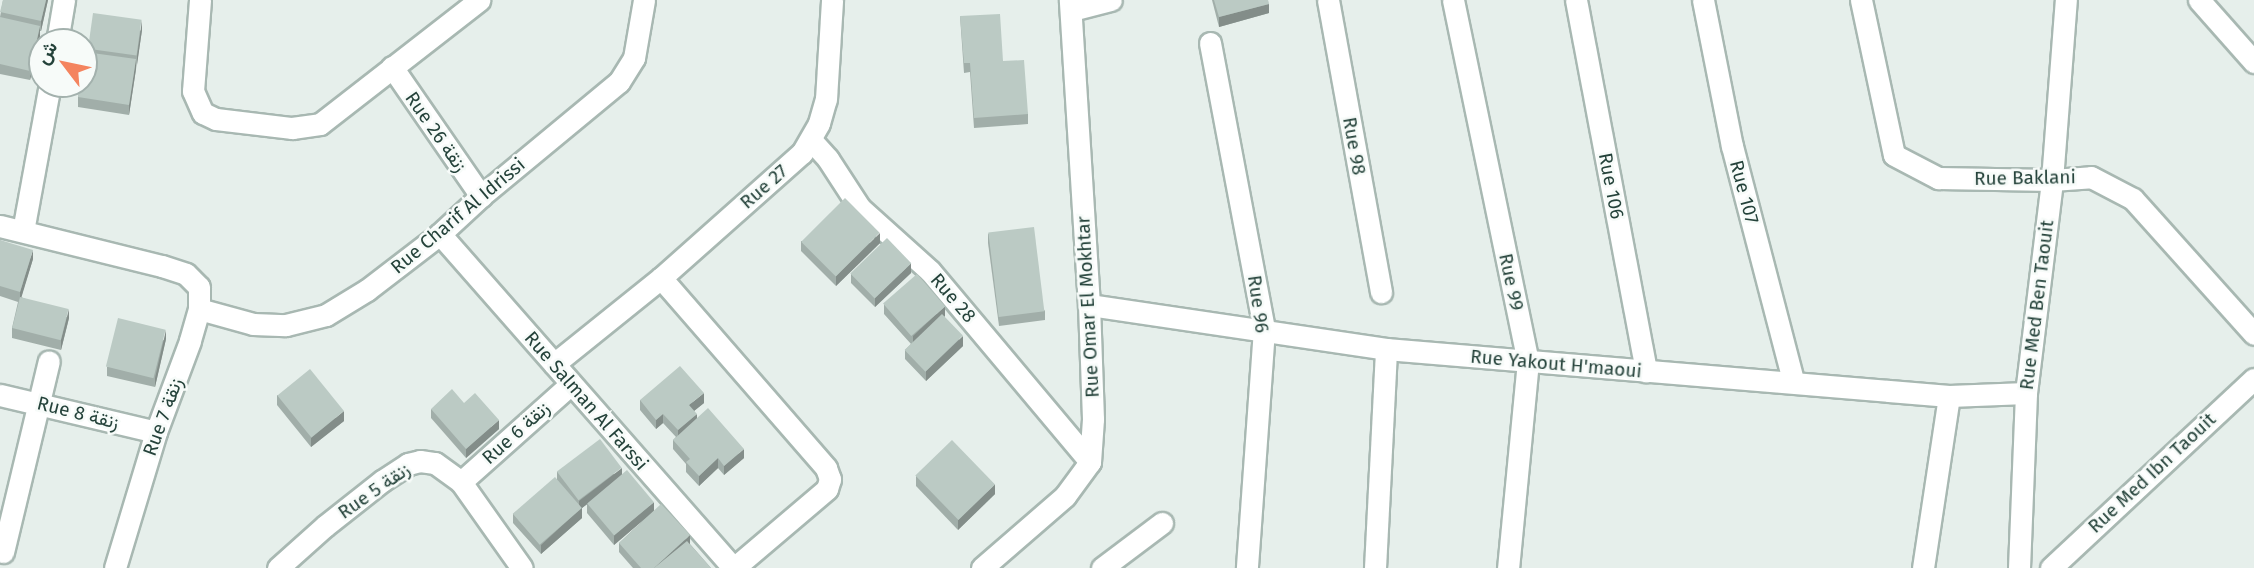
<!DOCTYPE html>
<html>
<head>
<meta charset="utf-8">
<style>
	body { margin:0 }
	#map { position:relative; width:2254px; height:568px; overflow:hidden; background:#e6efeb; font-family:"Fira Sans",Vazirmatn,sans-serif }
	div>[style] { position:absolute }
	.roads { filter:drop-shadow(2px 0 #a8b8b2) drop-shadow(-2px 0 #a8b8b2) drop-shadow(0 2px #a8b8b2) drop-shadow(0 -2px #a8b8b2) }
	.street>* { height:21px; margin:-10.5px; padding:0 10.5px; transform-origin:10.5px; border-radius:10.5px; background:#fff }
	.secondary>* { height:21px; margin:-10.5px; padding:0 10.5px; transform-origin:10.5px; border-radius:10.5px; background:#fff }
	.wall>* { inset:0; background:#a1aea9 }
	.shaded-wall>* { inset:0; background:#838d89 }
	.building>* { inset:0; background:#bbcac4; transform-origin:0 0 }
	span { translate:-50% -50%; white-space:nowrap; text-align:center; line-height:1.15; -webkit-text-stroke:5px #f7fbf9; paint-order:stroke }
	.street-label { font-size:19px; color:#24423a }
	.north { position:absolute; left:28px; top:28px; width:70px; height:70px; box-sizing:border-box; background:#f7fbf9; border:2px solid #a3b1ad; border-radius:50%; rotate:302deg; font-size:19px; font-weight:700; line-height:28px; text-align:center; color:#24423a }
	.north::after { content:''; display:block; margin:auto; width:24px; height:32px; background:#f4845f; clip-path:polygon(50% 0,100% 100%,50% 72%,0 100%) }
</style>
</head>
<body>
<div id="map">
	<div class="roads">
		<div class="street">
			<i style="left:200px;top:0;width:91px;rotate:94.4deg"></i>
			<i style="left:193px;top:91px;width:24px;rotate:66deg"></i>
			<i style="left:203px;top:113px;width:14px;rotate:25deg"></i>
			<i style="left:216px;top:119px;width:77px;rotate:6.8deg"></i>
			<i style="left:292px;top:128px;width:28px;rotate:-8deg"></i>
			<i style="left:320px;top:124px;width:202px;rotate:-37.9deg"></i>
			<i style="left:1328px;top:0;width:297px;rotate:79.7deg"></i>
			<i style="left:1453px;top:0;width:369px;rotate:78.3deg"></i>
			<i style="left:1528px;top:361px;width:208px;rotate:95.5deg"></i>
			<i style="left:1576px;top:0;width:378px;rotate:79.3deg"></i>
			<i style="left:1703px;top:0;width:149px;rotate:78.8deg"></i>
			<i style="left:1732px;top:146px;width:243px;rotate:75.4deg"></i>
			<i style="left:1861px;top:0;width:158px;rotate:78deg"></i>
			<i style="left:1894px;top:155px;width:50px;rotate:27.6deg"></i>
			<i style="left:1938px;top:178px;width:114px;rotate:1deg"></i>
			<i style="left:2052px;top:180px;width:39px;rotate:-4deg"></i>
			<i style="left:2091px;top:177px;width:47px;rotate:27.6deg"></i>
			<i style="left:2133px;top:199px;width:181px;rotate:48.1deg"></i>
			<i style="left:1072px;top:10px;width:40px;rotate:-14.4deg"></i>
			<i style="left:57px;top:42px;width:43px;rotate:-80.5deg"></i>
			<i style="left:1210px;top:43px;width:291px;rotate:79.3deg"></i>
			<i style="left:1264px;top:329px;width:240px;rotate:94.1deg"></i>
			<i style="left:392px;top:67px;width:157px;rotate:55.4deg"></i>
			<i style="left:811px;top:140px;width:25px;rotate:48deg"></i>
			<i style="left:828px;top:159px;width:59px;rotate:56.9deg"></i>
			<i style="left:860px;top:208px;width:94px;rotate:42deg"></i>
			<i style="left:930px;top:271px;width:249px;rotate:50deg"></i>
			<i style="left:0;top:226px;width:167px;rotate:13.9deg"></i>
			<i style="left:162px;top:266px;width:25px;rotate:18deg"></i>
			<i style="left:186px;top:274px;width:18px;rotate:45deg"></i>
			<i style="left:199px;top:287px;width:22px;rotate:90deg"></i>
			<i style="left:199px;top:309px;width:33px;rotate:106deg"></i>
			<i style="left:190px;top:341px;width:97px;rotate:110.5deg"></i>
			<i style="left:156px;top:432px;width:142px;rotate:106.8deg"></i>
			<i style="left:23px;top:231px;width:149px;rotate:-79.6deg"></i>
			<i style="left:440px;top:234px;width:444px;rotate:48.7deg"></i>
			<i style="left:661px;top:278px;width:252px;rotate:49deg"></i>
			<i style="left:826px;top:468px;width:12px;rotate:70deg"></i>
			<i style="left:830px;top:479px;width:10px;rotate:107deg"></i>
			<i style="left:827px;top:489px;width:122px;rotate:139.7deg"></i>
			<i style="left:1089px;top:305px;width:300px;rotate:8.4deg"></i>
			<i style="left:1386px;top:349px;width:565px;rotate:4.77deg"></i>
			<i style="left:1949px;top:396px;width:77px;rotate:-2.2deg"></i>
			<i style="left:199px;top:309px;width:56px;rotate:15.5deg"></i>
			<i style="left:253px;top:324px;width:33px;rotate:2deg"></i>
			<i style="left:286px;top:325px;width:41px;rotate:-14deg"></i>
			<i style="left:326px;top:315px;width:48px;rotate:-31.4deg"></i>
			<i style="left:367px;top:290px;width:92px;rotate:-37.5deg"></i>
			<i style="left:440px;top:234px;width:56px;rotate:-42.8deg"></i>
			<i style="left:481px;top:196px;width:179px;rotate:-39.6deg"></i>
			<i style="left:619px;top:82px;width:28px;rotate:-58deg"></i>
			<i style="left:634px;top:58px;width:59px;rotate:-80.2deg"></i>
			<i style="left:554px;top:364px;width:137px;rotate:-38.8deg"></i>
			<i style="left:661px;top:278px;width:188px;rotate:-41.6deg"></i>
			<i style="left:802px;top:153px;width:34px;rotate:-60deg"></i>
			<i style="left:819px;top:123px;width:25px;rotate:-74deg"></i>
			<i style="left:826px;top:99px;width:99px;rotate:-86.5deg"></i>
			<i style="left:0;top:395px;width:160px;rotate:13.3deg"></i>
			<i style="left:461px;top:482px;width:147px;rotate:-41.7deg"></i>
			<i style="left:3px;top:552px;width:196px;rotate:-76.5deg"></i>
			<i style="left:278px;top:568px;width:63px;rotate:-41.8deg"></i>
			<i style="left:325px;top:526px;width:73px;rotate:-38.3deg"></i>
			<i style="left:382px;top:481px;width:31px;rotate:-33deg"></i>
			<i style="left:408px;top:464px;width:12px;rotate:-14deg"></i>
			<i style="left:420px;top:461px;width:15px;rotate:8deg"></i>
			<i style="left:435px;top:463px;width:32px;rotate:36deg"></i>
			<i style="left:461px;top:482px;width:105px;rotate:54.7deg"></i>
			<i style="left:982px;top:568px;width:110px;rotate:-40.9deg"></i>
			<i style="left:1065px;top:496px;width:42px;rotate:-53.7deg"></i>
			<i style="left:1090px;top:462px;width:43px;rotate:-86deg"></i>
			<i style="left:1093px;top:419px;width:114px;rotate:-92deg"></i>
			<i style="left:1089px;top:305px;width:306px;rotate:-93.6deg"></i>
			<i style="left:1102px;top:568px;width:75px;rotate:-36.9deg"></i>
			<i style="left:1375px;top:568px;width:219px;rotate:-87.1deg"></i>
			<i style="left:1923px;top:568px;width:174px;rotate:-81.4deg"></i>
			<i style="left:2019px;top:568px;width:175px;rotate:-87.7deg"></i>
			<i style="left:2026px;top:393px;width:215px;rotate:-83deg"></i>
			<i style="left:2052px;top:180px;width:181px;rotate:-85.6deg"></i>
			<i style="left:2051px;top:568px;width:277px;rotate:-43deg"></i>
		</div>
		<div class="secondary">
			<i style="left:2199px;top:0;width:83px;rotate:48.4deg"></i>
		</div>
	</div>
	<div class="wall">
		<i style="clip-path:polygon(3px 0,48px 0,41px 31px,40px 31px,40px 36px,30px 80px,0 74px,0 17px)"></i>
		<i style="clip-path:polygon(1212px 0,1268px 0,1269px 13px,1219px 27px)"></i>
		<i style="clip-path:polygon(960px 16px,1003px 61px,1028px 114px,1028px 124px,974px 128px,970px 72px,964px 73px)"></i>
		<i style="clip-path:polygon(142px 30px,129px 115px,78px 107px,78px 97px,88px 49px)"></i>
		<i style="clip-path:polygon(988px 233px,1045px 311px,1045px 320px,999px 326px,988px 243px)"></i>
		<i style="clip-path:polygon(0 240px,33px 259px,21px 297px,69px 318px,61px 350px,12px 338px,12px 328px,18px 302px,0 296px)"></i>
		<i style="clip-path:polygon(801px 241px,880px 243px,836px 286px,801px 251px)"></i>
		<i style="clip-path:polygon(911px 273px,875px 307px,851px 283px,851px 274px)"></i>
		<i style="clip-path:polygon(884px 304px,945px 316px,944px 317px,963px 346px,926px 381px,905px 359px,905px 350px,911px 344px,884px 314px)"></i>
		<i style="clip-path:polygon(166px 339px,155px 387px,107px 376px,107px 367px)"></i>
		<i style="clip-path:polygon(277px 395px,344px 421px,311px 447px,277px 405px)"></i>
		<i style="clip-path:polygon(640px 400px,704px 403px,694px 411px,697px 419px,744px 458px,724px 475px,718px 468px,699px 486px,686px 472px,686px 464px,673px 449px,673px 440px,676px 437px,663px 423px,656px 429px,640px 410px)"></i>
		<i style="clip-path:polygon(431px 409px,499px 429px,466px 458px,431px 418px)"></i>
		<i style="clip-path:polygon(557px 472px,622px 474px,654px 511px,690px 544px,711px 568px,633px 568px,619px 552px,619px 543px,648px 516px,614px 545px,587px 513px,587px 504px,582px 508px,582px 518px,541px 554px,513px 523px,513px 514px,557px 479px)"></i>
		<i style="clip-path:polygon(916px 476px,995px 494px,958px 530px,916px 486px)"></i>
	</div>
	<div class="shaded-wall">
		<i style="clip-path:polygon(46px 0,48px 0,41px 31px,41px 21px)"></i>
		<i style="clip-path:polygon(1269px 4px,1269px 13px,1219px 27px,1219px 17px)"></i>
		<i style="clip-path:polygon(142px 20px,142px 30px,137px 65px,137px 56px)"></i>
		<i style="clip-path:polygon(40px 26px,40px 36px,30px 80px,30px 71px)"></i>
		<i style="clip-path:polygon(136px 59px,136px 69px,129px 115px,129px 105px)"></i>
		<i style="clip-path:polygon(880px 233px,880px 243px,836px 286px,836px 276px)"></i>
		<i style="clip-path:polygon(33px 250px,33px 259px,20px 302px,20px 292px)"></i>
		<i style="clip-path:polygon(911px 263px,911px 273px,875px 307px,875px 298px)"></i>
		<i style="clip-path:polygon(945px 306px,945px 316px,913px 346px,913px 336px)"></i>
		<i style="clip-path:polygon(69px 309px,69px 318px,61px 350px,61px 340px)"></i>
		<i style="clip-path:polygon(166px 330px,166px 339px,155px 387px,155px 378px)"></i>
		<i style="clip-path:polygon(963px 336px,963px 346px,926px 381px,926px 371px)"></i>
		<i style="clip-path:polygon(704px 393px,704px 403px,689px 415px,689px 405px)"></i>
		<i style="clip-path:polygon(344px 411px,344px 421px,311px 447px,311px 438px)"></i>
		<i style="clip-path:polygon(663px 414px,663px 423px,656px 429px,656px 420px)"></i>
		<i style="clip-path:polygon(697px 414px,697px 423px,678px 440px,678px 430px)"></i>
		<i style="clip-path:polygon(499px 420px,499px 429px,466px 458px,466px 449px)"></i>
		<i style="clip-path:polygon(744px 449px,744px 458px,724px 475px,724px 466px)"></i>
		<i style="clip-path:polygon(718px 458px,718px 468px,699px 486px,699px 476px)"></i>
		<i style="clip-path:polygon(622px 468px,622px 478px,582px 508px,582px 518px,541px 554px,541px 545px,579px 510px,579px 501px)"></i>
		<i style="clip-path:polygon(995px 484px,995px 494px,958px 530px,958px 520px)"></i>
		<i style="clip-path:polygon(654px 502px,654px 511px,614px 545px,614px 535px)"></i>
		<i style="clip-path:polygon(690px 535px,690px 545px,654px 568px)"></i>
	</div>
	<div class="building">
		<i style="clip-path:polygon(3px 0,46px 0,41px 21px,0 12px)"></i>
		<i style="clip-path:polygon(1214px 0,1268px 0,1269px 4px,1219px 17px)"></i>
		<i style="left:93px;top:13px;width:49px;height:36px;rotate:8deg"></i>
		<i style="clip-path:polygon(1000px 14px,1003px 61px,1024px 60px,1028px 114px,974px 118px,970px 63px,964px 63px,960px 16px)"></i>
		<i style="clip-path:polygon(0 17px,40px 26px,30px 71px,0 64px)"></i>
		<i style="clip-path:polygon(85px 52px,136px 59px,129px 105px,78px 97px,80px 84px,84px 84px,84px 61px)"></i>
		<i style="left:845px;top:198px;width:49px;height:62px;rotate:45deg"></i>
		<i style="left:1034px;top:227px;width:85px;height:46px;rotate:83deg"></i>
		<i style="left:887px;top:238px;width:35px;height:51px;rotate:46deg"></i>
		<i style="clip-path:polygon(0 240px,33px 250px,20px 292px,0 286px)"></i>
		<i style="left:917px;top:274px;width:43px;height:45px;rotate:49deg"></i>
		<i style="left:20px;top:297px;width:50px;height:32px;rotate:14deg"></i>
		<i style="left:942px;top:314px;width:30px;height:52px;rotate:46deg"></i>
		<i style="left:118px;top:318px;width:49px;height:50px;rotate:14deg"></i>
		<i style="clip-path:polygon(680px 366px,704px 393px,689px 405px,697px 414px,678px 430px,663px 414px,656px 420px,640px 400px)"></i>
		<i style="left:310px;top:369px;width:54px;height:42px;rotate:51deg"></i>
		<i style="clip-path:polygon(452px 389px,464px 403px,475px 393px,499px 420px,466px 449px,431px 409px)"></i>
		<i style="clip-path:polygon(708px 408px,744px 449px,724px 466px,718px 458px,699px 476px,686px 462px,690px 459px,673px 440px)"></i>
		<i style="left:600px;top:439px;width:36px;height:54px;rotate:53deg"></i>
		<i style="left:952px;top:440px;width:62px;height:51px;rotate:46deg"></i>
		<i style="left:627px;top:470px;width:42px;height:52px;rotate:50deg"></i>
		<i style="left:555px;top:477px;width:41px;height:56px;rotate:49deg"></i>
		<i style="clip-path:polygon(661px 504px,690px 535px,654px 568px,641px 568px,619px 543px)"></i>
		<i style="clip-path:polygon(687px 541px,711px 568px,654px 568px)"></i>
	</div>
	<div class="street-label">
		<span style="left:436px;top:132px;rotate:55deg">Rue 26 زنقة</span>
		<span style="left:1354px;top:146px;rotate:80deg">Rue 98</span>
		<span style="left:2025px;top:178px;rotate:-1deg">Rue Baklani</span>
		<span style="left:1611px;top:186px;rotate:79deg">Rue 106</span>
		<span style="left:764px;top:187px;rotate:-41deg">Rue 27</span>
		<span style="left:1744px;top:192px;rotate:75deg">Rue 107</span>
		<span style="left:458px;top:216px;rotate:-40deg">Rue Charif Al Idrissi</span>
		<span style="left:1511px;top:282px;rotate:78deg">Rue 99</span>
		<span style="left:953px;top:298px;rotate:49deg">Rue 28</span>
		<span style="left:1258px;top:304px;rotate:82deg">Rue 96</span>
		<span style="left:2037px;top:305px;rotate:-83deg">Rue Med Ben Taouit</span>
		<span style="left:1088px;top:307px;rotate:-93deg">Rue Omar El Mokhtar</span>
		<span style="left:1556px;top:364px;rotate:5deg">Rue Yakout H'maoui</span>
		<span style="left:586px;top:401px;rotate:49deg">Rue Salman Al Farssi</span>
		<span style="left:78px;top:413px;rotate:14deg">Rue 8 زنقة</span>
		<span style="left:163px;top:417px;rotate:-70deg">Rue 7 زنقة</span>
		<span style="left:516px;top:433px;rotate:-42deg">Rue 6 زنقة</span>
		<span style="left:2152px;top:473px;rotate:-43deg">Rue Med Ibn Taouit</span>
		<span style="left:374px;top:491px;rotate:-35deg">Rue 5 زنقة</span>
	</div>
	<div class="north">ش</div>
</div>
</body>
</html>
